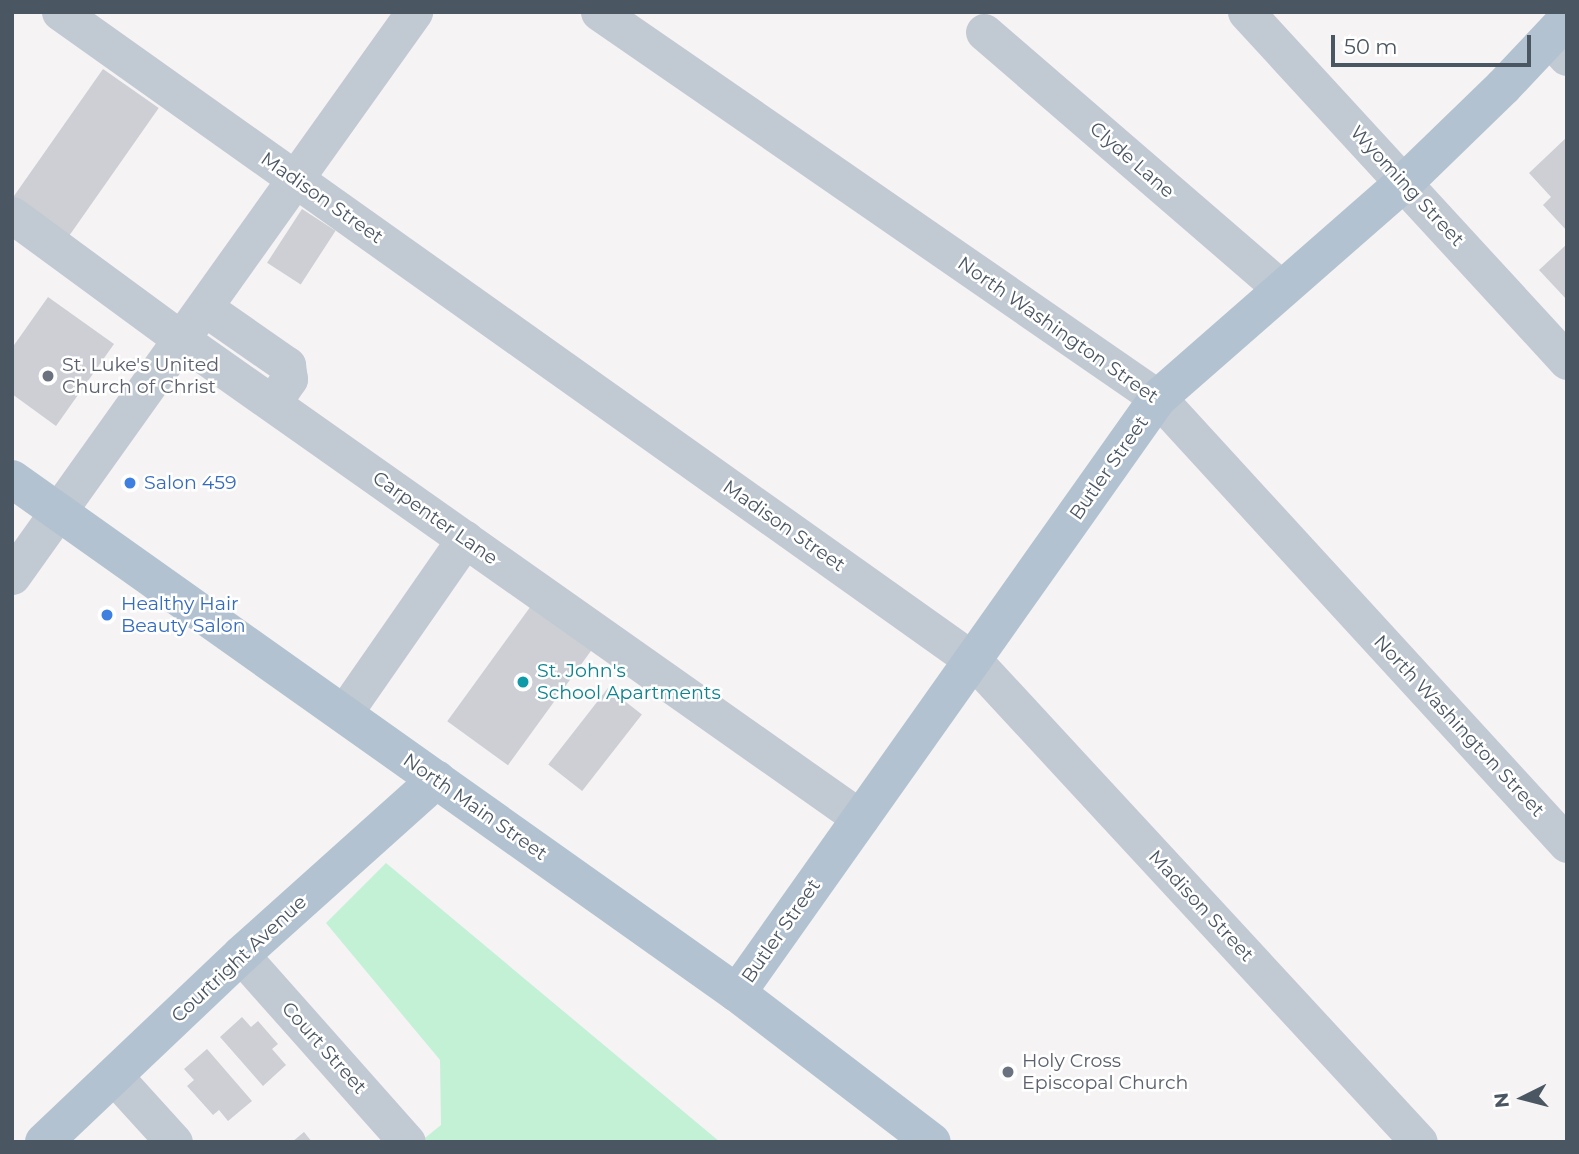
<!DOCTYPE html>
<html>
<head>
<meta charset="utf-8">
<style>
	body { margin:0 }
	#map { position:relative; width:1579px; height:1154px; overflow:hidden; background:#f5f3f3; font-family:Montserrat,sans-serif }
	div>[style] { position:absolute }
	.green>* { inset:0; background:#c3f1d5 }
	.building>* { inset:0; background:#cdcfd5; transform-origin:0 0 }
	.minor>* { height:37px; margin:-18.5px; padding:0 18.5px; transform-origin:18.5px; border-radius:18.5px; background:#c1cad2 }
	.major>* { height:38px; margin:-19px; padding:0 19px; transform-origin:19px; border-radius:19px; background:#b3c2d1 }
	.dots>* { width:19px; height:19px; translate:-50% -50%; box-sizing:border-box; border:4px solid #fff; border-radius:50% }
	span { translate:-50% -50%; white-space:nowrap; text-align:center; line-height:1.15; -webkit-text-stroke:5px #fff; paint-order:stroke }
	.street-label { font-size:19px; color:#4a5661 }
	.worship-label { font-size:19px; color:#5b616d }
	.left { translate:0 -50%; text-align:left }
	.shop-label { font-size:19px; color:#366cbe }
	.culture-label { font-size:19px; color:#0d838f }
	.frame { position:absolute; inset:0; border:14px solid #4a5661; pointer-events:none }
	.north { position:absolute; left:1488px; top:1063px; width:70px; height:70px; -webkit-text-stroke:5px #fff; paint-order:stroke; rotate:264deg; font-size:19px; font-weight:700; line-height:28px; text-align:center; color:#4a5661 }
	.north::after { content:''; display:block; margin:auto; width:24px; height:32px; background:#4a5661; clip-path:polygon(50% 0,100% 100%,50% 72%,0 100%) }
	.scale { position:absolute; left:1331px; top:35px; width:200px; height:32px; box-sizing:border-box; border:4px solid #4a5661; border-top:0; padding-left:9px; font-size:21px; line-height:24px; white-space:nowrap; color:#4a5661; -webkit-text-stroke:5px #fff; paint-order:stroke }
</style>
</head>
<body>
<div id="map">
	<div class="green">
		<i style="clip-path:polygon(386px 863px,720px 1142px,428px 1142px,425px 1138px,441px 1125px,440px 1060px,326px 923px)"></i>
	</div>
	<div class="building">
		<i style="left:103px;top:69px;width:68px;height:157px;rotate:35deg"></i>
		<i style="clip-path:polygon(1567px 137px,1567px 231px,1543px 205px,1551px 197px,1529px 173px)"></i>
		<i style="left:302px;top:209px;width:40px;height:64px;rotate:33deg"></i>
		<i style="clip-path:polygon(1567px 244px,1567px 300px,1539px 270px)"></i>
		<i style="clip-path:polygon(48px 297px,114px 344px,56px 426px,12px 394px,12px 348px)"></i>
		<i style="left:536px;top:599px;width:75px;height:151px;rotate:36deg"></i>
		<i style="left:608px;top:688px;width:43px;height:97px;rotate:38deg"></i>
		<i style="clip-path:polygon(242px 1017px,251px 1027px,258px 1021px,278px 1044px,272px 1049px,286px 1065px,263px 1086px,220px 1037px)"></i>
		<i style="clip-path:polygon(207px 1049px,252px 1101px,228px 1121px,219px 1110px,213px 1115px,187px 1086px,194px 1080px,184px 1069px)"></i>
		<i style="clip-path:polygon(304px 1132px,312px 1142px,292px 1142px)"></i>
	</div>
	<div class="minor">
		<i style="left:60px;top:12px;width:1121px;rotate:35.38deg"></i>
		<i style="left:974px;top:661px;width:655px;rotate:47.23deg"></i>
		<i style="left:599px;top:12px;width:679px;rotate:34.63deg"></i>
		<i style="left:1158px;top:398px;width:605px;rotate:47.48deg"></i>
		<i style="left:1246px;top:12px;width:474px;rotate:47.4deg"></i>
		<i style="left:984px;top:32px;width:392px;rotate:40.8deg"></i>
		<i style="left:1549px;top:38px;width:26px;rotate:47deg"></i>
		<i style="left:12px;top:215px;width:211px;rotate:36.3deg"></i>
		<i style="left:182px;top:340px;width:830px;rotate:35.18deg"></i>
		<i style="left:205px;top:308px;width:100px;rotate:34.8deg"></i>
		<i style="left:287px;top:365px;width:14px;rotate:82deg"></i>
		<i style="left:289px;top:379px;width:29px;rotate:125deg"></i>
		<i style="left:12px;top:576px;width:693px;rotate:-54.52deg"></i>
		<i style="left:344px;top:713px;width:212px;rotate:-55.2deg"></i>
		<i style="left:241px;top:955px;width:250px;rotate:48.4deg"></i>
		<i style="left:114px;top:1076px;width:89px;rotate:47.7deg"></i>
	</div>
	<div class="major">
		<i style="left:12px;top:479px;width:889px;rotate:35.34deg"></i>
		<i style="left:737px;top:993px;width:245px;rotate:37.4deg"></i>
		<i style="left:737px;top:993px;width:729px;rotate:-54.72deg"></i>
		<i style="left:1158px;top:398px;width:327px;rotate:-41.2deg"></i>
		<i style="left:1404px;top:183px;width:138px;rotate:-44.1deg"></i>
		<i style="left:1503px;top:87px;width:93px;rotate:-46.7deg"></i>
		<i style="left:44px;top:1142px;width:272px;rotate:-43.5deg"></i>
		<i style="left:241px;top:955px;width:263px;rotate:-41.9deg"></i>
	</div>
	<div class="dots">
		<i style="left:48px;top:376px;background:#6b7280"></i>
		<i style="left:130px;top:483px;background:#3f7fe0"></i>
		<i style="left:107px;top:615px;background:#3f7fe0"></i>
		<i style="left:523px;top:682px;background:#0f9aa8"></i>
		<i style="left:1008px;top:1072px;background:#6b7280"></i>
	</div>
	<div class="street-label">
		<span style="left:1132px;top:160px;rotate:41deg">Clyde Lane</span>
		<span style="left:1407px;top:186px;rotate:47deg">Wyoming Street</span>
		<span style="left:322px;top:198px;rotate:35deg">Madison Street</span>
		<span style="left:1058px;top:330px;rotate:35deg">North Washington Street</span>
		<span style="left:1109px;top:468px;rotate:-55deg">Butler Street</span>
		<span style="left:435px;top:518px;rotate:35deg">Carpenter Lane</span>
		<span style="left:784px;top:526px;rotate:35deg">Madison Street</span>
		<span style="left:1459px;top:726px;rotate:47deg">North Washington Street</span>
		<span style="left:475px;top:807px;rotate:35deg">North Main Street</span>
		<span style="left:1201px;top:906px;rotate:47deg">Madison Street</span>
		<span style="left:781px;top:931px;rotate:-55deg">Butler Street</span>
		<span style="left:239px;top:959px;rotate:-43deg">Courtright Avenue</span>
		<span style="left:324px;top:1048px;rotate:48deg">Court Street</span>
	</div>
	<div class="worship-label">
		<span class="left" style="left:62px;top:376px">St. Luke's United<br>Church of Christ</span>
		<span class="left" style="left:1022px;top:1072px">Holy Cross<br>Episcopal Church</span>
	</div>
	<div class="shop-label">
		<span class="left" style="left:144px;top:483px">Salon 459</span>
		<span class="left" style="left:121px;top:615px">Healthy Hair<br>Beauty Salon</span>
	</div>
	<div class="culture-label">
		<span class="left" style="left:537px;top:682px">St. John's<br>School Apartments</span>
	</div>
	<div class="frame"></div>
	<div class="north">N</div>
	<div class="scale">50 m</div>
</div>
</body>
</html>
